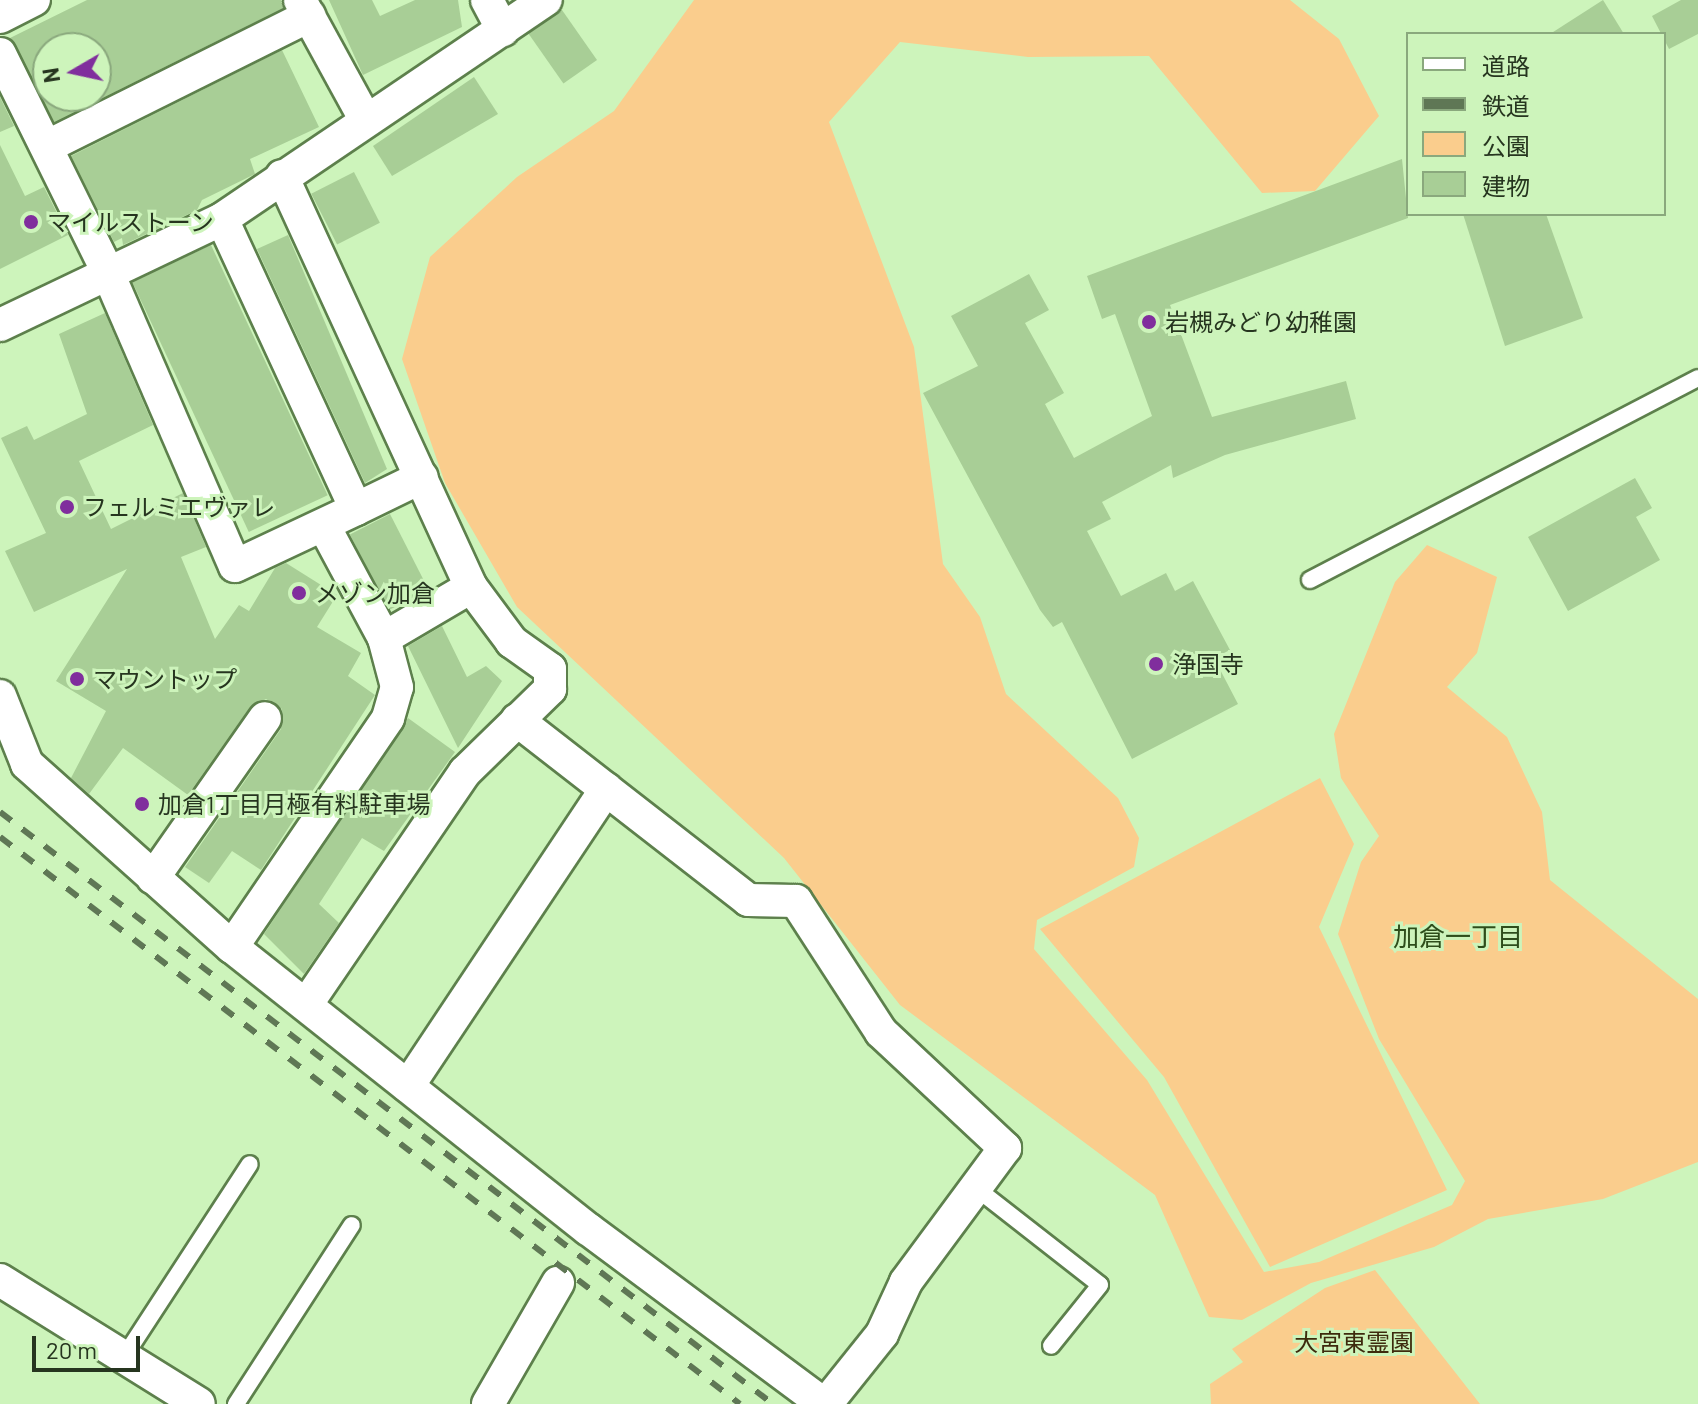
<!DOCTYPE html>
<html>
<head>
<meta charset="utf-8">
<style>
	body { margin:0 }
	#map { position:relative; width:1698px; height:1404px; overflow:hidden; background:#cdf4bb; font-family:Barlow,"Noto Sans JP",sans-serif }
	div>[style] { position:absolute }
	.green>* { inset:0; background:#facd8d }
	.building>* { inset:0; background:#a8ce96; transform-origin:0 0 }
	.roads { filter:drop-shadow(2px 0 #5d804c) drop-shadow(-2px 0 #5d804c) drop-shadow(0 2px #5d804c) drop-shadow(0 -2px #5d804c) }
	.service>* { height:16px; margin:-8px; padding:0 8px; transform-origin:8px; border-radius:8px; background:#fff }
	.minor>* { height:32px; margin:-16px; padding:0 16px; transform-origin:16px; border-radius:16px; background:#fff }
	.rail>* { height:6px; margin-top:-3px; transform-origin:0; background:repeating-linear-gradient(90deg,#5f7755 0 14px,transparent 0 28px) }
	.dots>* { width:22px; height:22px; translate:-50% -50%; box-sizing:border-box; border:4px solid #cdf4bb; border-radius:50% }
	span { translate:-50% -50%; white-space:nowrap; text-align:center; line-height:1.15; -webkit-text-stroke:6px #cdf4bb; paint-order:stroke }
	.poi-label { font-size:24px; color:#26351f }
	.left { translate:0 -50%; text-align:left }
	.park-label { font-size:24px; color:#3d2a0d }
	.neighbourhood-label { font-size:26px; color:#2e4d1b }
	.legend { position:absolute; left:1406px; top:32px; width:260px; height:184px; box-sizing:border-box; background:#cdf4bb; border:2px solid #8aa87d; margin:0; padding:10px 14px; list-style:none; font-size:24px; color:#26351f }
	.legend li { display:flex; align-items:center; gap:16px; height:40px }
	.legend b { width:40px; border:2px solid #8aa87d }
	.north { position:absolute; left:32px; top:32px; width:80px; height:80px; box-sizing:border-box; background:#cdf4bb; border:2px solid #8aa87d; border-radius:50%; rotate:261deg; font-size:22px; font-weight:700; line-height:32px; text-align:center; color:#26351f }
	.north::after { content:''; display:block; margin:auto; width:28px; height:36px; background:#802e9d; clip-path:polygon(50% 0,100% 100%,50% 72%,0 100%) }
	.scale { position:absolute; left:32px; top:1336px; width:108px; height:36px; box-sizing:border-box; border:4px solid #26351f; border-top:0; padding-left:10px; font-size:24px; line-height:28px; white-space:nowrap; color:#26351f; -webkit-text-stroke:6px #cdf4bb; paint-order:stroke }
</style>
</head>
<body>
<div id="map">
	<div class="green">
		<i style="clip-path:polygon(694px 0,1290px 0,1339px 39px,1379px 116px,1315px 191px,1262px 193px,1149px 56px,1028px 57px,900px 42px,829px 122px,914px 347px,943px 564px,980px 617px,1006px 694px,1118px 798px,1139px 838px,1134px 867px,1037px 920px,1034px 949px,1147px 1080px,1264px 1272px,1319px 1262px,1452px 1205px,1465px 1181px,1379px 1039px,1338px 934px,1361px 862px,1379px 836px,1341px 778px,1334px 734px,1395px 582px,1427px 545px,1497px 577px,1477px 653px,1447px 687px,1507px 737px,1542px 812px,1550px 880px,1698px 999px,1698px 1162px,1603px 1199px,1488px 1219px,1434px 1247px,1311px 1283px,1242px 1320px,1209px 1317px,1155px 1195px,900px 1005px,784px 858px,517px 607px,445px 483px,402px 359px,430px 257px,517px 177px,614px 111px)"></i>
		<i style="clip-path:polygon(1320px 778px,1354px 844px,1319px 927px,1447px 1190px,1270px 1267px,1164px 1077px,1040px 929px)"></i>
		<i style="clip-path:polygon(1375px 1270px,1480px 1404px,1211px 1404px,1210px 1384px,1243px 1362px,1232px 1349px,1325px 1288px)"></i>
	</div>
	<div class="building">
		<i style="clip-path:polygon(evenodd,87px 0,281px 0,283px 8px,54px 122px,10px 38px,87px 0,48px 48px,96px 48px,96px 96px,48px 96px,48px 48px)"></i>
		<i style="clip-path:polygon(329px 0,372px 0,380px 16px,415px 0,458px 0,462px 27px,363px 75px)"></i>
		<i style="clip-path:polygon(1603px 0,1624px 34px,1550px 34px)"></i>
		<i style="clip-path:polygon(1681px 0,1698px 0,1698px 34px,1669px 49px,1652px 16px)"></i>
		<i style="left:562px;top:10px;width:61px;height:41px;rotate:55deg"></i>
		<i style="clip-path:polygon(282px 50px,319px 127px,250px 159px,255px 174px,202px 200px,197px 210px,123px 245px,122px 238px,114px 242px,71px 156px)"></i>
		<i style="clip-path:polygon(474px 77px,498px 114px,392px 176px,373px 146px)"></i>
		<i style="clip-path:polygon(0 97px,14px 126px,0 132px)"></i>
		<i style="clip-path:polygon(0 145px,25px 196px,44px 187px,68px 235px,0 269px)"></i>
		<i style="clip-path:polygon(1402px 159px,1408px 218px,1170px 305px,1212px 417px,1346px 381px,1356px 419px,1225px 455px,1173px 478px,1171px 465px,1102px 502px,1111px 519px,1087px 531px,1121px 596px,1166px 573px,1175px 591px,1193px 581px,1230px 650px,1214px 658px,1238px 704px,1132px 759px,1062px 622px,1053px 627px,1040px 610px,923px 393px,978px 366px,951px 316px,1029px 274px,1049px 310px,1025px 323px,1064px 393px,1045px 404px,1074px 458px,1152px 416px,1115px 314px,1102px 319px,1087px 276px)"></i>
		<i style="left:354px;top:172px;width:57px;height:48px;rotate:63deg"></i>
		<i style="clip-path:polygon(1463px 214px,1546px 214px,1583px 318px,1505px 346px)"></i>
		<i style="clip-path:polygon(288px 235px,387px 469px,365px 483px,257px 249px)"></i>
		<i style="left:211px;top:245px;width:276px;height:87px;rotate:65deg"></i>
		<i style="clip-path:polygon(105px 313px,153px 425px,79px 461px,111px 529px,183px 493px,206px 547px,181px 557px,215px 639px,239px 605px,249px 611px,275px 568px,286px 563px,337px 595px,317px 627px,361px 653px,348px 676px,375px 695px,261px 870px,232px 851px,209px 883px,185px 867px,281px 729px,282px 709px,266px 699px,250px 707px,188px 795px,123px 748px,89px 794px,71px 778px,106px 711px,56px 681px,127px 569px,34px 612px,5px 551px,46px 533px,1px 438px,27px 426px,34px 440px,87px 414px,59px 334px)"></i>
		<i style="clip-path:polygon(1635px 478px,1652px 508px,1636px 517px,1660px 560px,1568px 611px,1528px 537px)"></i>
		<i style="left:390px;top:514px;width:85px;height:45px;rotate:63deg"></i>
		<i style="clip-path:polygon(442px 626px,467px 677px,486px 666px,502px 681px,458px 748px,408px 646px)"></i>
		<i style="clip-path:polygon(408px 718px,455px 752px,384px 851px,362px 838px,319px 904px,339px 923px,304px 974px,264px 934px)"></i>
	</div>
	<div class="roads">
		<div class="service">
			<i style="left:1310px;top:580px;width:437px;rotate:-27.5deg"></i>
			<i style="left:976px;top:1188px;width:157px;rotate:38deg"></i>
			<i style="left:1100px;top:1285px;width:78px;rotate:128.8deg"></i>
			<i style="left:124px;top:1357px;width:230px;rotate:-56.9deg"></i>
			<i style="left:236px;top:1404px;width:213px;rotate:-57.1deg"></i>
		</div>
		<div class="minor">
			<i style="left:300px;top:0;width:133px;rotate:61.3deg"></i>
			<i style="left:487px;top:0;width:34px;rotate:62deg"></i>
			<i style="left:0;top:17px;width:38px;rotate:-27deg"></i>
			<i style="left:0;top:54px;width:244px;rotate:63.7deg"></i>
			<i style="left:108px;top:273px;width:319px;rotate:66.6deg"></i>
			<i style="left:235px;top:566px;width:134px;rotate:-25.2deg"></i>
			<i style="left:356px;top:509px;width:319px;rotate:-114.8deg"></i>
			<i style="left:48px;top:146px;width:292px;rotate:-26.5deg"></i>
			<i style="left:282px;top:176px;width:452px;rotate:65.3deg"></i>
			<i style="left:0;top:325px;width:246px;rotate:-25.5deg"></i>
			<i style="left:222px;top:219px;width:391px;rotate:-34.1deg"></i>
			<i style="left:356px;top:509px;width:73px;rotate:-25.9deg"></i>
			<i style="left:0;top:696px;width:73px;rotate:68.3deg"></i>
			<i style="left:27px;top:764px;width:275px;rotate:41.8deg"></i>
			<i style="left:232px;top:947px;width:454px;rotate:38.4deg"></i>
			<i style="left:588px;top:1229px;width:294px;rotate:36.6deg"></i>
			<i style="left:517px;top:720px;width:293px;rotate:37.9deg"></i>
			<i style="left:748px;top:900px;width:48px;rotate:1.2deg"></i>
			<i style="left:796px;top:901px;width:156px;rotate:57deg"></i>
			<i style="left:881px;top:1032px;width:170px;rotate:43.1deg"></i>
			<i style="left:1005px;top:1148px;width:167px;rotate:126.5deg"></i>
			<i style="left:906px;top:1282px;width:57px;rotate:114.8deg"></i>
			<i style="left:882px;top:1334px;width:90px;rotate:128.7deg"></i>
			<i style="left:153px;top:878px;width:195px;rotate:-55deg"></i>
			<i style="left:232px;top:947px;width:277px;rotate:-55.7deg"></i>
			<i style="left:388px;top:718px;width:32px;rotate:-74deg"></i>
			<i style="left:397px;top:687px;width:51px;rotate:-104.9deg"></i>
			<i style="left:384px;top:638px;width:125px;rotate:-118.2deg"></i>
			<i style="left:306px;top:1005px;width:282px;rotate:-55.7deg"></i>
			<i style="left:465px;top:772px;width:119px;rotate:-44.3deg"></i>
			<i style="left:550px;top:689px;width:20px;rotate:-90deg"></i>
			<i style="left:550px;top:669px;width:47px;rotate:-144.6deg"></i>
			<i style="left:512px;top:642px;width:69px;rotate:-126.7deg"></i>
			<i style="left:471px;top:587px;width:101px;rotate:149.6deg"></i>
			<i style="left:408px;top:1086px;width:357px;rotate:-56.3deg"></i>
			<i style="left:0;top:1280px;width:234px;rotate:31.9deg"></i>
			<i style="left:488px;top:1404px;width:140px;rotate:-60deg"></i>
		</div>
	</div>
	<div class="rail">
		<i style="left:0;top:812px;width:974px;rotate:37.45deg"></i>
		<i style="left:0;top:837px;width:932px;rotate:37.46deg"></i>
	</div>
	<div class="dots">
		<i style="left:31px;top:222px;background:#802e9d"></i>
		<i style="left:1149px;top:322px;background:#802e9d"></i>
		<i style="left:67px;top:507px;background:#802e9d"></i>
		<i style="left:299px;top:593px;background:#802e9d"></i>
		<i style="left:1156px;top:664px;background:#802e9d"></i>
		<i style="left:77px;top:679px;background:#802e9d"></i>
		<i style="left:142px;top:804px;background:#802e9d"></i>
	</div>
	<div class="poi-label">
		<span class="left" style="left:47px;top:222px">マイルストーン</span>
		<span class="left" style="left:1165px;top:322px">岩槻みどり幼稚園</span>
		<span class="left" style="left:83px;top:507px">フェルミエヴァレ</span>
		<span class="left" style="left:315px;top:593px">メゾン加倉</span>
		<span class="left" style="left:1172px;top:664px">浄国寺</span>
		<span class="left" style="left:93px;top:679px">マウントップ</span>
		<span class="left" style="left:158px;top:804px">加倉1丁目月極有料駐車場</span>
	</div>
	<div class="park-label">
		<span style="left:1354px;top:1342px">大宮東霊園</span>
	</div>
	<div class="neighbourhood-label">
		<span style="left:1458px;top:936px">加倉一丁目</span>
	</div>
	<ul class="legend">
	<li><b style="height:10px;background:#fff"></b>道路</li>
	<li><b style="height:10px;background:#5f7755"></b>鉄道</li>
	<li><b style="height:22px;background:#facd8d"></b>公園</li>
	<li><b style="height:22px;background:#a8ce96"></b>建物</li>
	</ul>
	<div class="north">N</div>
	<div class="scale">20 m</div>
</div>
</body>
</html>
